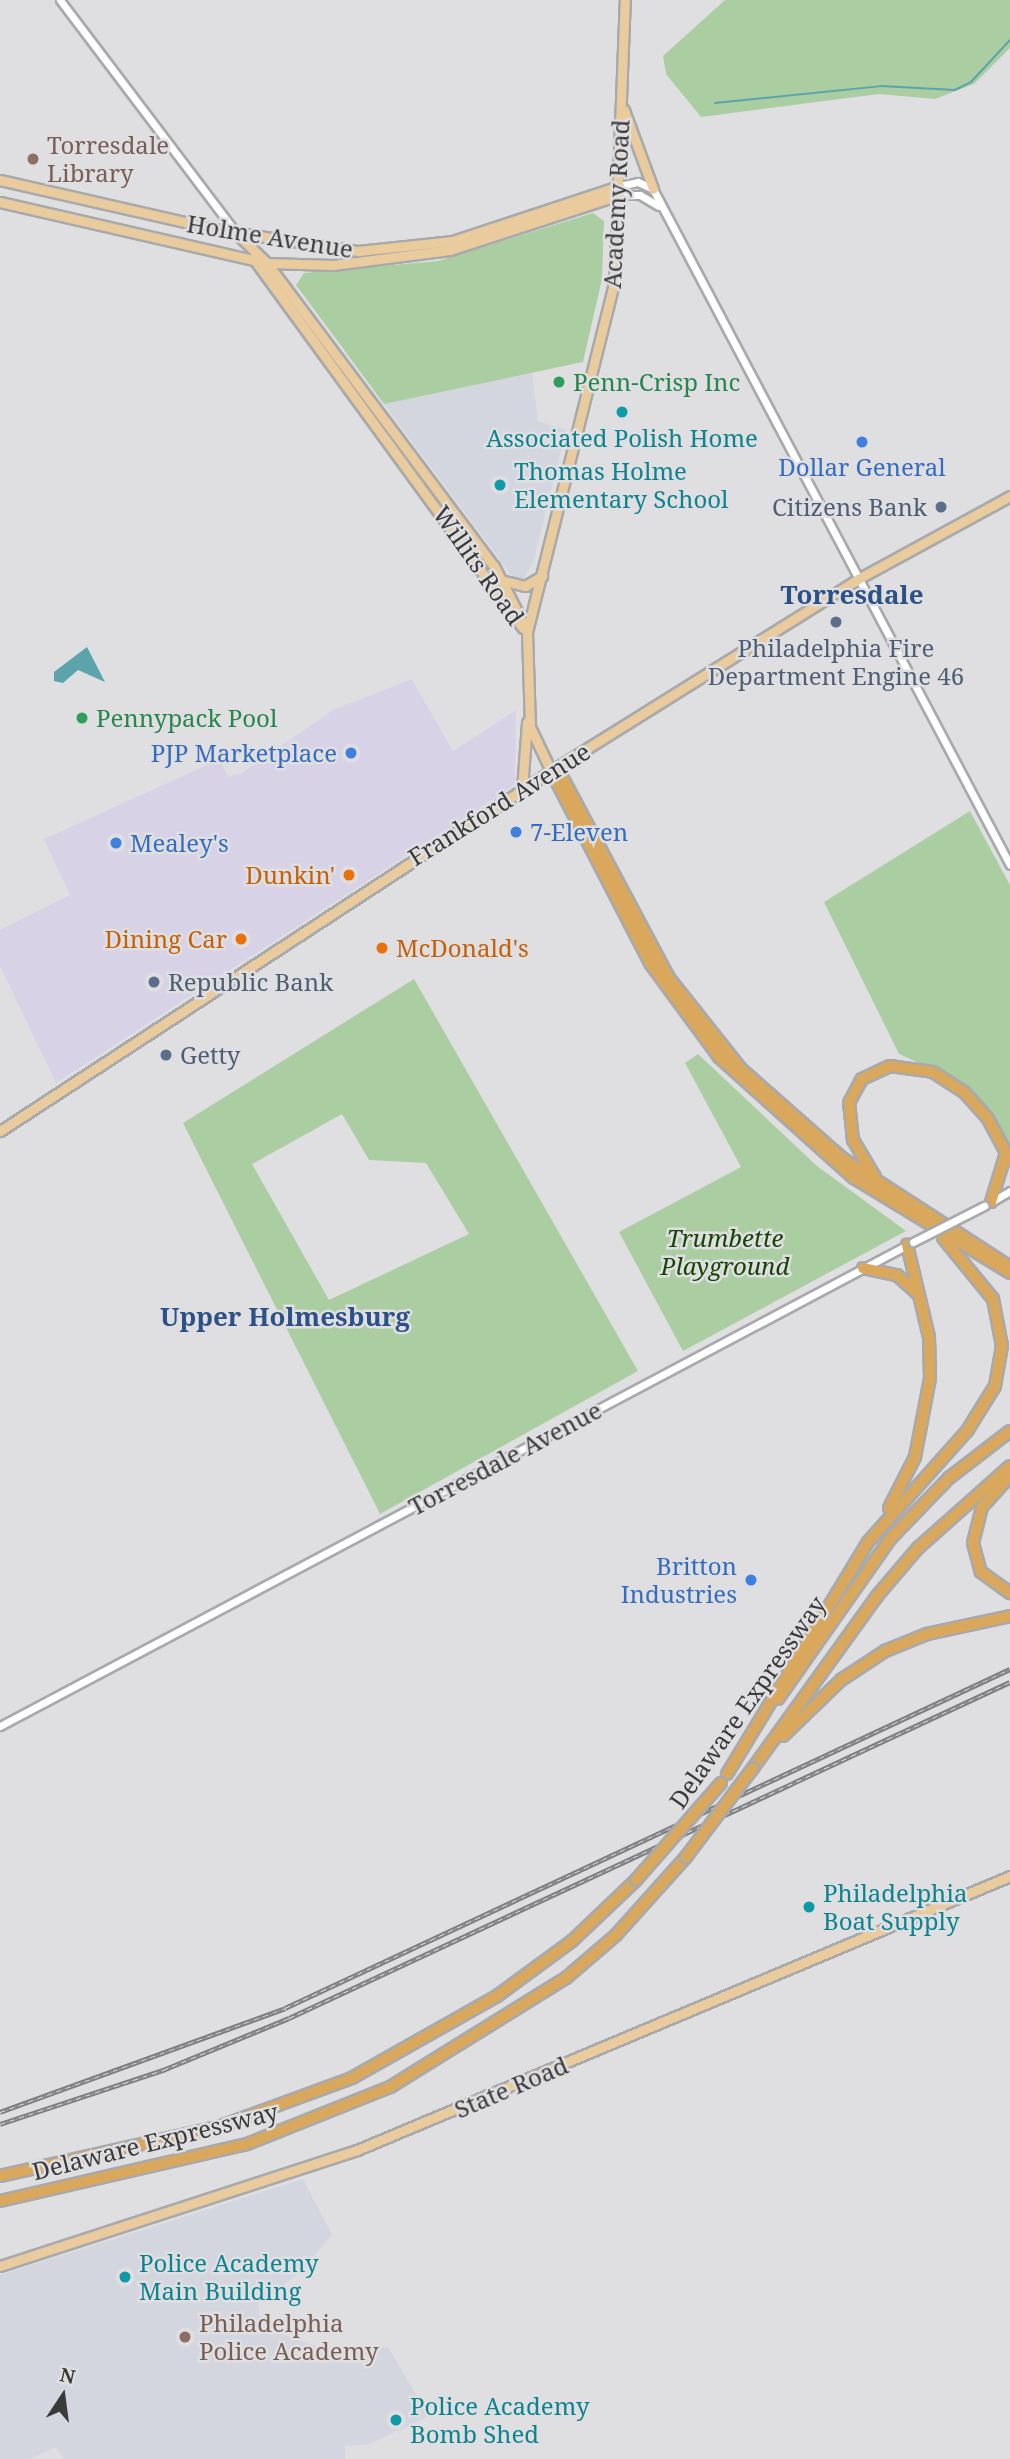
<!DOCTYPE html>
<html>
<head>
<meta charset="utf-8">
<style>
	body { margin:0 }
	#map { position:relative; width:1010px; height:2459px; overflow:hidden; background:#dfdfe2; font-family:"Noto Serif",serif }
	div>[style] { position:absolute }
	.commercial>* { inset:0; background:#d8d2e7 }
	.built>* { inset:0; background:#d3d5df }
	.green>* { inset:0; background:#abcda2 }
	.water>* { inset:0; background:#5ba4ab }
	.stream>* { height:2px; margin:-1px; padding:0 1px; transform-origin:1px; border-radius:1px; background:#5ba4ab }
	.roads { filter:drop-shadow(2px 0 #a8a9ab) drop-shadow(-2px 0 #a8a9ab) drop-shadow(0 2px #a8a9ab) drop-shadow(0 -2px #a8a9ab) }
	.minor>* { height:7px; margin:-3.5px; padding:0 3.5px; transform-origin:3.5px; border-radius:3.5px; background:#fff }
	.major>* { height:9px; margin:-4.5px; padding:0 4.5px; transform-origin:4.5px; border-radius:4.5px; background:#e9cb9d }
	.highway>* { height:10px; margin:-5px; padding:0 5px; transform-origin:5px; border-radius:5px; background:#daa85c }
	.rail>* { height:4.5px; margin-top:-2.25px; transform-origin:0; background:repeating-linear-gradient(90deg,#dfdfe2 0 5px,#7f7f81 0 10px); box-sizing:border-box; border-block:2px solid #7f7f81 }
	.bridges { filter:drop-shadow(2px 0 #a8a9ab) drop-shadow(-2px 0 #a8a9ab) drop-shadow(0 2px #a8a9ab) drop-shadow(0 -2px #a8a9ab) }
	.minor-bridge>* { height:7px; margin:-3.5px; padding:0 3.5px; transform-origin:3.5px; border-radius:3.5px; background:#fff }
	.highway-bridge>* { height:10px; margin:-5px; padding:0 5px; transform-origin:5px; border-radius:5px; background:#daa85c }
	.dots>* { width:19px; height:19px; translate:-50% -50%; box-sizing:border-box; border:4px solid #dfdfe2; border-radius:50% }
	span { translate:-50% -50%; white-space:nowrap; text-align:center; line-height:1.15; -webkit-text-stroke:5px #dfdfe2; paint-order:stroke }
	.education-label { font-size:24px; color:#785e54 }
	.left { translate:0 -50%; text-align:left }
	.street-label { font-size:24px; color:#3a3a3b }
	.leisure-label { font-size:24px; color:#27864d }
	.culture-label { font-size:24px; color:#0d838f }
	.shop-label { font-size:24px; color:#366cbe }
	.right { translate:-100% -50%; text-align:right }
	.service-label { font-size:24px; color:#4e5e75 }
	.food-label { font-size:24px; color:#c56008 }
	.park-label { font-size:24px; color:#174505; font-style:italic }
	.neighbourhood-label { font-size:26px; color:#2b5187; font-weight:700 }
	.north { position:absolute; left:28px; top:2361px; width:70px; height:70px; -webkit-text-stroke:5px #dfdfe2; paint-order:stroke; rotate:13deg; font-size:19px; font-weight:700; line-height:28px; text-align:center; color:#3a3a3b }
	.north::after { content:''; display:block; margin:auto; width:24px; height:32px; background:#3a3a3b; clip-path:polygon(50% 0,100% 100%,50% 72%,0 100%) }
</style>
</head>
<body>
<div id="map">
	<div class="commercial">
		<i style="clip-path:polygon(412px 679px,453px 751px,516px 710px,515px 785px,56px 1083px,0 966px,0 930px,70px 895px,44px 839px,220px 759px,228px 777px,242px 773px,333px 710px)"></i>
	</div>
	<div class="built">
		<i style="clip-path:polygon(532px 372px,538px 421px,566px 430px,533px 563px,522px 581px,512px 576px,384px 404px)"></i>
		<i style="clip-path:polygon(303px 2179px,332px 2235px,299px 2273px,258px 2304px,261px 2326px,339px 2355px,388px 2347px,429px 2416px,370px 2444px,345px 2446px,345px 2459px,64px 2459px,56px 2447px,29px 2459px,0 2459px,0 2275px)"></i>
	</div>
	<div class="green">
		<i style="clip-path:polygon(725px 0,1010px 0,1010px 48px,974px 84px,935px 99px,879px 94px,701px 117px,666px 74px,663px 56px)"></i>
		<i style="clip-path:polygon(593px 213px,604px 221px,602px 279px,583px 362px,384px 404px,296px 285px,304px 273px,438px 261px)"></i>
		<i style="clip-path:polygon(970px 811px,1010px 885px,1010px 1145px,961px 1082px,899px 1054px,824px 902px)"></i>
		<i style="clip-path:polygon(evenodd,414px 979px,638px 1371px,380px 1514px,183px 1123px,414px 979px,342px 1114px,369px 1160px,426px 1163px,469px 1234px,329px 1300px,252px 1164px,342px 1114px)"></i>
		<i style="clip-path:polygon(698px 1054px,817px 1166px,906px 1231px,683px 1351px,619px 1232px,741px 1167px,685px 1063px)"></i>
	</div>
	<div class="water">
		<i style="clip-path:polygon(87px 647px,105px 682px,78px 670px,63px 683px,54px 681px,54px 672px)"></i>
	</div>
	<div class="stream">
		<i style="left:715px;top:103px;width:167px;rotate:-5.8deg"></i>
		<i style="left:881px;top:86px;width:74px;rotate:3.1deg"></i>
		<i style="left:955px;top:90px;width:18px;rotate:-27deg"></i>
		<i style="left:971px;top:82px;width:57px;rotate:-47.1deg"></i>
	</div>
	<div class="roads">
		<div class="minor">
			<i style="left:60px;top:0;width:292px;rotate:52.9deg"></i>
			<i style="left:619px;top:186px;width:19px;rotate:-12deg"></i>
			<i style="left:638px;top:182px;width:17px;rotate:25deg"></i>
			<i style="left:653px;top:189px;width:764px;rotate:62.16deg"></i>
			<i style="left:619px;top:195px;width:21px"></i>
			<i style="left:640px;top:195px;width:21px;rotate:31deg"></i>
			<i style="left:991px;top:1202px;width:22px;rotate:-30deg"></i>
			<i style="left:0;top:1726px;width:1029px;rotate:-27.93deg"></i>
		</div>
		<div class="major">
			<i style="left:624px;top:110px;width:84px;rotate:69.8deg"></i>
			<i style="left:0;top:180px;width:226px;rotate:12.8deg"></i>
			<i style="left:220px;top:230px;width:140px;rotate:8.7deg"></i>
			<i style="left:358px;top:251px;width:95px;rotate:-6.1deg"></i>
			<i style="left:452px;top:241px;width:176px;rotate:-18.2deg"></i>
			<i style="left:0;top:202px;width:274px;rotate:12.9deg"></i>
			<i style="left:267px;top:263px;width:66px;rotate:1.7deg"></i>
			<i style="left:333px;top:265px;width:118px;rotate:-7.3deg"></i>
			<i style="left:450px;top:250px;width:178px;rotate:-18deg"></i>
			<i style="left:237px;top:234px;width:42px;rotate:44deg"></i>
			<i style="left:267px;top:263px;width:379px;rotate:53.2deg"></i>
			<i style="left:494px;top:566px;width:73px;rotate:63.1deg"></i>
			<i style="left:253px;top:258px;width:458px;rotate:53.9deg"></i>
			<i style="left:505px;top:581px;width:21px;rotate:14deg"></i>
			<i style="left:525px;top:586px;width:20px;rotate:-30deg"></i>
			<i style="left:551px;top:771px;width:49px;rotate:-115.5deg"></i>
			<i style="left:530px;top:727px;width:95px;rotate:-91.8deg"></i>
			<i style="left:527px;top:632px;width:361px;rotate:-76deg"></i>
			<i style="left:614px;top:282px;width:282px;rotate:-87.8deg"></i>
			<i style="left:522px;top:789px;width:67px;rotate:-85.7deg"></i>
			<i style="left:0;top:1131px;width:658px;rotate:-33.16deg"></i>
			<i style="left:551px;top:771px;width:362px;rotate:-32deg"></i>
			<i style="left:858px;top:579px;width:173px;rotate:-28.6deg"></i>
			<i style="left:0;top:2266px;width:375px;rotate:-18deg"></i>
			<i style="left:357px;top:2150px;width:708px;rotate:-22.76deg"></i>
		</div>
		<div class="highway">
			<i style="left:875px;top:1177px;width:43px;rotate:-120.7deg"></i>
			<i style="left:853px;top:1140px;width:37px;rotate:-96deg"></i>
			<i style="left:849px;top:1103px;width:27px;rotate:-62deg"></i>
			<i style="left:862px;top:1079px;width:31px;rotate:-25deg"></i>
			<i style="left:890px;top:1066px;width:43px;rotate:7.9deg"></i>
			<i style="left:933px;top:1072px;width:37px;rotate:33deg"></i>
			<i style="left:964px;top:1092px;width:36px;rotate:48deg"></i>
			<i style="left:988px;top:1119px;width:47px;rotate:61.8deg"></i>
			<i style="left:991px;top:1202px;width:51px;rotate:-73deg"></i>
			<i style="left:1010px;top:1267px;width:200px;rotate:-147deg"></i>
			<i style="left:842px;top:1158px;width:135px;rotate:-138.6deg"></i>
			<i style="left:741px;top:1069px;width:116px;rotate:-128.4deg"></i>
			<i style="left:669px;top:978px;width:230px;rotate:-118deg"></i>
			<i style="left:561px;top:775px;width:11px;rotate:-158deg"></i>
			<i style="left:551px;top:771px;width:216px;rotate:62.7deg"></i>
			<i style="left:650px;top:963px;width:117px;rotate:53.7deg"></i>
			<i style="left:719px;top:1057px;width:181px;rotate:41.9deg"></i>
			<i style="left:854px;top:1178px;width:183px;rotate:31.3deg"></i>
			<i style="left:863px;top:1268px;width:35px;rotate:12deg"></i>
			<i style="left:897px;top:1275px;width:28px;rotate:42deg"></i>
			<i style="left:1010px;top:1476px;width:42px;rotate:132.1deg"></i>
			<i style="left:982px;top:1507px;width:37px;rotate:104deg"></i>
			<i style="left:973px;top:1543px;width:30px;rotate:75deg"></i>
			<i style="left:981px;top:1572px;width:36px;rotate:36deg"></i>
			<i style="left:889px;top:1508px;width:57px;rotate:-63deg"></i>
			<i style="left:915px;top:1457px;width:80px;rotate:-79.2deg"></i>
			<i style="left:930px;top:1378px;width:41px;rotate:-91.4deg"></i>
			<i style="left:929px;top:1337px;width:95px;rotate:-103.4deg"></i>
			<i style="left:778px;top:1699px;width:195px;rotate:-55deg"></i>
			<i style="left:890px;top:1539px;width:85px;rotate:-46deg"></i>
			<i style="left:949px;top:1478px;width:77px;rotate:-37.6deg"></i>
			<i style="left:783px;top:1736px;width:81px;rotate:-44deg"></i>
			<i style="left:841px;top:1680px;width:53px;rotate:-33.4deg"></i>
			<i style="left:885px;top:1651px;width:45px;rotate:-22deg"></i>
			<i style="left:927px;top:1634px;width:85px;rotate:-12.2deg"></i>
			<i style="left:753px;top:1768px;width:212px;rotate:-54.2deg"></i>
			<i style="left:877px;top:1596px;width:63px;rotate:-49.5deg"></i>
			<i style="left:918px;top:1548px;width:123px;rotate:-41.7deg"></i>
			<i style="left:727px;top:1774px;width:271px;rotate:-58.7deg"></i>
			<i style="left:868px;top:1542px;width:149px;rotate:-48.3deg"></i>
			<i style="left:967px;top:1431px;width:53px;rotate:-58.1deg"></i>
			<i style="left:995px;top:1386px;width:41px;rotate:-80.1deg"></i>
			<i style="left:1002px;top:1346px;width:48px;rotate:-100.8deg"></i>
			<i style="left:993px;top:1299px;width:79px;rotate:-129.3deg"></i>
			<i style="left:0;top:2176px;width:227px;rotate:-12.7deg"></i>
			<i style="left:221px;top:2126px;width:140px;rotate:-20.1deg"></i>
			<i style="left:352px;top:2078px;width:167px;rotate:-29.5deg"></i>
			<i style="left:497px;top:1996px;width:93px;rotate:-36.3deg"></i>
			<i style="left:572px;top:1941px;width:88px;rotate:-43.6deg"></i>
			<i style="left:0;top:2201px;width:253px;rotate:-13deg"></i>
			<i style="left:247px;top:2144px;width:154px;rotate:-21.7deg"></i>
			<i style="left:390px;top:2087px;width:207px;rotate:-31.8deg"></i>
			<i style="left:566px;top:1978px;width:66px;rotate:-40.7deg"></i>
			<i style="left:616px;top:1935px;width:105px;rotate:-48.1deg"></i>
		</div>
	</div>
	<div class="rail">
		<i style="left:0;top:2112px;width:303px;rotate:-20deg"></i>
		<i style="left:285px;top:2008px;width:800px;rotate:-25.06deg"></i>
		<i style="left:0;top:2124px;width:172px;rotate:-18.3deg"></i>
		<i style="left:163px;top:2070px;width:136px;rotate:-22.4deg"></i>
		<i style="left:289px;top:2018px;width:795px;rotate:-24.99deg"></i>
	</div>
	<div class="bridges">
		<div class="minor-bridge">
			<i style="left:913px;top:1242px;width:80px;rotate:-26.9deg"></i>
		</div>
		<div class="highway-bridge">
			<i style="left:686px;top:1857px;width:111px;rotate:-53deg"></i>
			<i style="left:636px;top:1880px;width:129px;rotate:-48.8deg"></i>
		</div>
	</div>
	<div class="dots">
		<i style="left:33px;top:159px;background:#8d6e63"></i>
		<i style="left:559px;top:382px;background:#2e9e5b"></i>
		<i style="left:622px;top:412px;background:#0f9aa8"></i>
		<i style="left:862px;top:442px;background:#3f7fe0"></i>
		<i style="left:500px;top:485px;background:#0f9aa8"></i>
		<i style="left:941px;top:507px;background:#5c6f8a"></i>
		<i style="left:836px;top:622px;background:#5c6f8a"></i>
		<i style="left:82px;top:718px;background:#2e9e5b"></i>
		<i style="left:351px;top:753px;background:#3f7fe0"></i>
		<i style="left:516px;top:832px;background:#3f7fe0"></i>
		<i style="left:116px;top:843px;background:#3f7fe0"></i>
		<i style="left:349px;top:875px;background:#e8710a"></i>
		<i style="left:241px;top:939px;background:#e8710a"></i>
		<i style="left:382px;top:948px;background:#e8710a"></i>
		<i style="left:154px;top:982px;background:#5c6f8a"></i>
		<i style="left:166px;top:1055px;background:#5c6f8a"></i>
		<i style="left:751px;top:1580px;background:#3f7fe0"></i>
		<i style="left:809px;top:1907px;background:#0f9aa8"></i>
		<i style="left:125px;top:2277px;background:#0f9aa8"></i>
		<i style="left:185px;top:2337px;background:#8d6e63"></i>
		<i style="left:396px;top:2420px;background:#0f9aa8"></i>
	</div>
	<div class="education-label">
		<span class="left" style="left:47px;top:159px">Torresdale<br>Library</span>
		<span class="left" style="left:199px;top:2337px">Philadelphia<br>Police Academy</span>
	</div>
	<div class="street-label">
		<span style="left:616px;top:204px;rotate:-87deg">Academy Road</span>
		<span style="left:270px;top:236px;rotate:9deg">Holme Avenue</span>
		<span style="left:479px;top:565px;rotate:55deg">Willits Road</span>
		<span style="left:499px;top:804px;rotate:-32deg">Frankford Avenue</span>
		<span style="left:505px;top:1458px;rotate:-28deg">Torresdale Avenue</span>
		<span style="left:747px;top:1702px;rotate:-55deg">Delaware Expressway</span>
		<span style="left:511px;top:2087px;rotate:-23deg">State Road</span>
		<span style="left:155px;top:2141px;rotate:-14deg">Delaware Expressway</span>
	</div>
	<div class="leisure-label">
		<span class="left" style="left:573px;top:382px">Penn-Crisp Inc</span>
		<span class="left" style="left:96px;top:718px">Pennypack Pool</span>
	</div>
	<div class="culture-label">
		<span style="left:622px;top:438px">Associated Polish Home</span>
		<span class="left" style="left:514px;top:485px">Thomas Holme<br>Elementary School</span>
		<span class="left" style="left:823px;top:1907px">Philadelphia<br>Boat Supply</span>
		<span class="left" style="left:139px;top:2277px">Police Academy<br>Main Building</span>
		<span class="left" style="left:410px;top:2420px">Police Academy<br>Bomb Shed</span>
	</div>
	<div class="shop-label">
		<span style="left:862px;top:467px">Dollar General</span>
		<span class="right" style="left:337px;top:753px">PJP Marketplace</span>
		<span class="left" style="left:530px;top:832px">7-Eleven</span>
		<span class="left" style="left:130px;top:843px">Mealey's</span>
		<span class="right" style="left:737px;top:1580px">Britton<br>Industries</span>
	</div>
	<div class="service-label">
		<span class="right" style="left:927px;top:507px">Citizens Bank</span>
		<span style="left:836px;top:662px">Philadelphia Fire<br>Department Engine 46</span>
		<span class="left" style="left:168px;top:982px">Republic Bank</span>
		<span class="left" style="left:180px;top:1055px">Getty</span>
	</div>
	<div class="food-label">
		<span class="right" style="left:335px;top:875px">Dunkin'</span>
		<span class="right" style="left:227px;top:939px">Dining Car</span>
		<span class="left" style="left:396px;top:948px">McDonald's</span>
	</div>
	<div class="park-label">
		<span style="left:725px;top:1252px">Trumbette<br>Playground</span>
	</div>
	<div class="neighbourhood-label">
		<span style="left:852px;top:595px">Torresdale</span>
		<span style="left:285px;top:1317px">Upper Holmesburg</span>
	</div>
	<div class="north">N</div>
</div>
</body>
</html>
